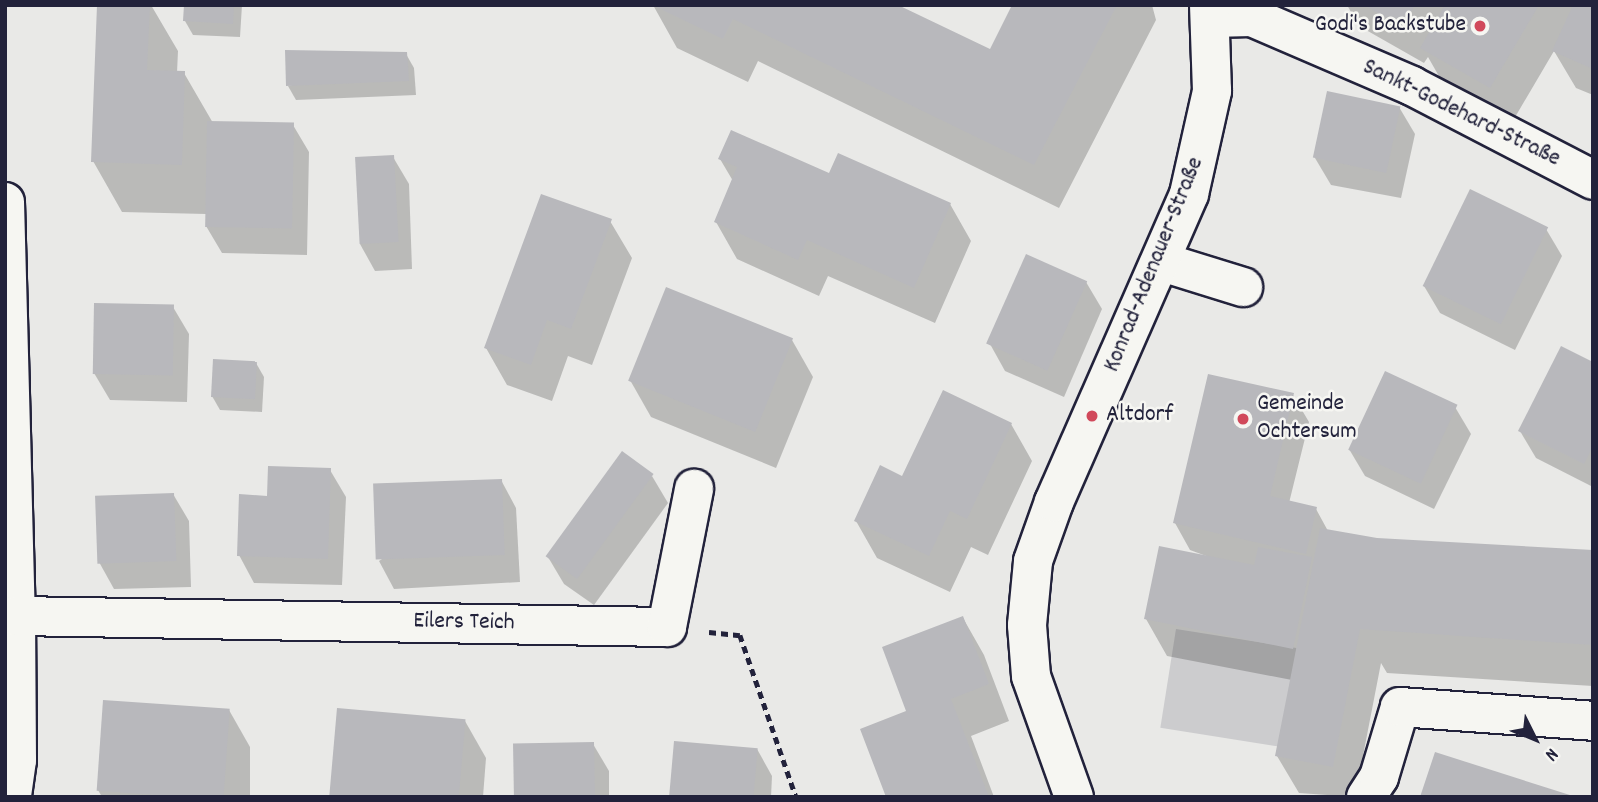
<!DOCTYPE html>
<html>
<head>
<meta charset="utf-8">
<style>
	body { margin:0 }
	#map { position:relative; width:1598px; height:802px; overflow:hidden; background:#e9e9e7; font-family:Dekko,sans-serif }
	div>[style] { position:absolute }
	.green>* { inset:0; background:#ccccce; transform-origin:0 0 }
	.shadow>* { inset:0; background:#0003 }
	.building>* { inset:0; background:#b8b8bc; transform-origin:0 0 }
	.path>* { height:4.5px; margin-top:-2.25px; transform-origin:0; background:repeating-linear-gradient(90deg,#22223b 0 7px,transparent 0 12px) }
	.roads { filter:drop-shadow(2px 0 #22223b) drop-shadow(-2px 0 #22223b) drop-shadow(0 2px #22223b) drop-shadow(0 -2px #22223b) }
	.minor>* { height:38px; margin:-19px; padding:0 19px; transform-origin:19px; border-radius:19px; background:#f6f6f2 }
	.dots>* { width:19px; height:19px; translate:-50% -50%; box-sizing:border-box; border:4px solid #f6f6f2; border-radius:50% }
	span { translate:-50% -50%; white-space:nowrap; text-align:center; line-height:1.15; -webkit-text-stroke:5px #f6f6f2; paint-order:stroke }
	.poi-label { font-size:24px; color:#22223b }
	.right { translate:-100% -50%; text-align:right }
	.left { translate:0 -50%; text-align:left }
	.street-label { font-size:24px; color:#22223b }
	.frame { position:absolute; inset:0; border:7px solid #22223b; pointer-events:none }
	.north { position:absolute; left:1500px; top:704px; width:70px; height:70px; -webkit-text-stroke:5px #f6f6f2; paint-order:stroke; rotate:133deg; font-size:19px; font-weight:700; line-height:28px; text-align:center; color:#22223b }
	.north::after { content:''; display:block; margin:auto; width:24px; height:32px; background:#22223b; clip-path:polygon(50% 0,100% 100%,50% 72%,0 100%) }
</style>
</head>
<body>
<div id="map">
	<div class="green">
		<i style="left:1176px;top:629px;width:122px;height:100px;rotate:9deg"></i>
	</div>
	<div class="shadow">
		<i style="clip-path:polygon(99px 5px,151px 5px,178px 51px,177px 73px,184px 73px,213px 123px,293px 125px,309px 152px,307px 255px,222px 253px,206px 226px,206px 214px,122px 212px,93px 161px)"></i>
		<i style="clip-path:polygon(186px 5px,242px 5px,240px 37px,193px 35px,185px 21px)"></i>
		<i style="clip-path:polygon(653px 5px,991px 51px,1014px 5px,1152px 5px,1156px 20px,1059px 208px,758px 61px,748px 82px,677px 48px)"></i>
		<i style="clip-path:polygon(1347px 5px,1593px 5px,1593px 95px,1576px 88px,1554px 51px,1511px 124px,1444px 85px,1428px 57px,1424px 63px,1359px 26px)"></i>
		<i style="clip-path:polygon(406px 54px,414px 68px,416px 95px,296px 100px,288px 86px)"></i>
		<i style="clip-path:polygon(1399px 107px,1415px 134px,1401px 198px,1331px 185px,1315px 158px)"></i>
		<i style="clip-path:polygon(393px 157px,409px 184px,412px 269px,375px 271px,360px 244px)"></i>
		<i style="clip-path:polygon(720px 159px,830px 176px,950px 204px,971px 241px,935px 323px,828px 276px,819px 296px,737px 259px,716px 222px,733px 181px)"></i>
		<i style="clip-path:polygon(610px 221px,632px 258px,592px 365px,568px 356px,552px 401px,507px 385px,486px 348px)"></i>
		<i style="clip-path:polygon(1546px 229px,1562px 256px,1515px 350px,1440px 313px,1424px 286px)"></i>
		<i style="clip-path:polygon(1086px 282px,1102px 309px,1064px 397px,1005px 371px,990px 344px)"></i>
		<i style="clip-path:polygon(173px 307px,189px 334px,187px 402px,110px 400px,94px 373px)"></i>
		<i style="clip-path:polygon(792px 340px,813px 377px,776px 468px,651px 417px,630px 380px)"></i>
		<i style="clip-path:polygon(256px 363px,264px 377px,262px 412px,220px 410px,212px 396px)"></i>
		<i style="clip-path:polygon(1593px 364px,1593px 487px,1536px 458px,1520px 431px)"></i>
		<i style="clip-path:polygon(1293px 395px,1309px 422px,1289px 503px,1316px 509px,1328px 531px,1377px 540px,1593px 552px,1593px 686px,1387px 673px,1381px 663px,1355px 797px,1299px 793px,1277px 756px,1292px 680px,1167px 656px,1146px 619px,1217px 560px,1190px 550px,1175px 523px)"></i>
		<i style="clip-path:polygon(1455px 407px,1471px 434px,1434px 509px,1365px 476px,1349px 449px)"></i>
		<i style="clip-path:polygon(1011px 424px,1032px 461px,988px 555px,971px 547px,950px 592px,877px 558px,856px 521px,903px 478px)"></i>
		<i style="clip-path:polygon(330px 470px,346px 497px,342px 585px,254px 583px,239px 555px,269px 497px)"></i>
		<i style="clip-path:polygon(652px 476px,668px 503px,594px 605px,564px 584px,548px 557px)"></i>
		<i style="clip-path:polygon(501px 480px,516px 508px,520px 582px,394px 589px,379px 561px)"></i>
		<i style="clip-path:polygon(173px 494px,189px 521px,191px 587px,114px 589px,99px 562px)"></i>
		<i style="clip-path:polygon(963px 618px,984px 655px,1009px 721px,971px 736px,994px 797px,888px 797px,908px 712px)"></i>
		<i style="clip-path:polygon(229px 710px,250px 747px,250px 797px,102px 797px,98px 790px)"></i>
		<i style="clip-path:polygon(465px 721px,486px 758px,483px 797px,331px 797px)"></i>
		<i style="clip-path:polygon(593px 744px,609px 771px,609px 797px,516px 797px)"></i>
		<i style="clip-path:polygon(757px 749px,772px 776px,771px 797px,671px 797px)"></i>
	</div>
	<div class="building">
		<i style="clip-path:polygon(97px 5px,150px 5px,147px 70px,185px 71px,182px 165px,91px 162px)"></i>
		<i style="clip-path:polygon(184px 5px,234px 5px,233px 24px,183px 21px)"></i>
		<i style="clip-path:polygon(652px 5px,898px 5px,990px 49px,1012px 5px,1117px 5px,1034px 165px,733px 19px,723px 39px)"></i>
		<i style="clip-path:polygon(1364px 5px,1415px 5px,1402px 27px)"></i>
		<i style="clip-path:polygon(1445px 5px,1539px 5px,1490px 88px,1420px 48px)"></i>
		<i style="clip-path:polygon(1573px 5px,1593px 5px,1593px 69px,1552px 51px)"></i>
		<i style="clip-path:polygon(285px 50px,407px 52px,409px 81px,286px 86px)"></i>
		<i style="left:1327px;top:91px;width:75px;height:68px;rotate:12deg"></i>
		<i style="left:207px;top:121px;width:87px;height:106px;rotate:1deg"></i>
		<i style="clip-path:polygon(731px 130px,829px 173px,838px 153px,951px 203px,914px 288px,807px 240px,798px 260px,714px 222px,737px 167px,718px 159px)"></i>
		<i style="left:394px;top:155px;width:87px;height:39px;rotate:87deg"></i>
		<i style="left:1470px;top:189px;width:87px;height:108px;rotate:26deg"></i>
		<i style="clip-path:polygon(541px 194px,612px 219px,571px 329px,547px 320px,531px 365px,484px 348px)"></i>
		<i style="left:1026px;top:254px;width:67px;height:98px;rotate:24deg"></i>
		<i style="left:666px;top:287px;width:137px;height:101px;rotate:22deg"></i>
		<i style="left:94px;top:303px;width:80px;height:71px;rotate:1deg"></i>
		<i style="clip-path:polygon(1561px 346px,1593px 362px,1593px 446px,1584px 464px,1518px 431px)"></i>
		<i style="left:213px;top:359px;width:44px;height:38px;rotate:3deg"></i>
		<i style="left:1385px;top:371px;width:80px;height:87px;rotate:25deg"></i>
		<i style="clip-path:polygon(1208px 374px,1294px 393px,1270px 496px,1317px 507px,1306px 554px,1173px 523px)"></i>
		<i style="clip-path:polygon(943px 390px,1012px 423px,967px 519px,950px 511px,929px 556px,854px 521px,880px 465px,902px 476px)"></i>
		<i style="left:622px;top:451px;width:39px;height:130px;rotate:36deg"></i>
		<i style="clip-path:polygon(268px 466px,331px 468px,328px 559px,237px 556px,239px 494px,267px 496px)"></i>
		<i style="left:502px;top:479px;width:76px;height:129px;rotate:88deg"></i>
		<i style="left:174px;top:493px;width:68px;height:79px;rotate:88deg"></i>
		<i style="clip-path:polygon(1320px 528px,1377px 538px,1593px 550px,1593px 645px,1360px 629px,1333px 767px,1275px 756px)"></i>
		<i style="clip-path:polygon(1159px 546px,1254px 565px,1258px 547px,1312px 557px,1293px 649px,1144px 619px)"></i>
		<i style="clip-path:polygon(963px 616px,989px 684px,951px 699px,989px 797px,886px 797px,860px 729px,906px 711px,882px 647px)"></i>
		<i style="left:103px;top:700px;width:127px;height:91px;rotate:4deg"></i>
		<i style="left:337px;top:708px;width:129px;height:89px;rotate:5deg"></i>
		<i style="left:674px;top:741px;width:84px;height:56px;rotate:5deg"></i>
		<i style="left:594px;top:742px;width:55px;height:81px;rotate:89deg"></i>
		<i style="clip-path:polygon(1435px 752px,1573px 796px,1573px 797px,1420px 797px)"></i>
	</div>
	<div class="path">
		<i style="left:709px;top:632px;width:31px;rotate:6deg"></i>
		<i style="left:740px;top:635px;width:171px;rotate:70.9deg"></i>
	</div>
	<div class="roads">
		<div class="minor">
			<i style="left:1210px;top:18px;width:42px;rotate:-1.4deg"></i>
			<i style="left:1252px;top:17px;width:174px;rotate:23.3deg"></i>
			<i style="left:1412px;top:86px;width:204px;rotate:27.4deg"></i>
			<i style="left:5px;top:202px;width:414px;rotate:88.5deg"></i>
			<i style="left:16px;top:616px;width:144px;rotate:89.6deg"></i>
			<i style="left:17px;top:760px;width:37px;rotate:98deg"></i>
			<i style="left:1162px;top:262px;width:85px;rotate:17.2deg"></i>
			<i style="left:16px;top:616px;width:651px;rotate:0.97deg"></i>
			<i style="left:667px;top:627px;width:141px;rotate:-78.9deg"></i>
			<i style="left:1074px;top:797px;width:128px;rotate:-109.6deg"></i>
			<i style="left:1031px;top:676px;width:51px;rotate:-94.5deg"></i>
			<i style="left:1027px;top:625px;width:64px;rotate:-84.6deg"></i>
			<i style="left:1033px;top:561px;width:63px;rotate:-70.4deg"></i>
			<i style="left:1054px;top:502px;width:336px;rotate:-66.3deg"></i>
			<i style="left:1189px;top:194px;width:106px;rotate:-77.4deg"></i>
			<i style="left:1212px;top:91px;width:86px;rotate:-92deg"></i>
			<i style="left:1366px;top:797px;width:24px;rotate:-57deg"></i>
			<i style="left:1379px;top:777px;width:73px;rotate:-73.3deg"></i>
			<i style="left:1400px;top:707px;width:194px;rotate:4.1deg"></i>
		</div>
	</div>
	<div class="dots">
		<i style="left:1480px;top:26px;background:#d1495b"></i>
		<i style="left:1092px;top:416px;background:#d1495b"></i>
		<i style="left:1243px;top:419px;background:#d1495b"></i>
	</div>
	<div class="poi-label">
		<span class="right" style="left:1466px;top:26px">Godi's Backstube</span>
		<span class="left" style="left:1257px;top:419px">Gemeinde<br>Ochtersum</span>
		<span class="left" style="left:1106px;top:416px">Altdorf</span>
	</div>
	<div class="street-label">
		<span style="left:1461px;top:114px;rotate:26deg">Sankt-Godehard-Straße</span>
		<span style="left:1155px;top:265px;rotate:-68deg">Konrad-Adenauer-Straße</span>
		<span style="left:464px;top:623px;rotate:1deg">Eilers Teich</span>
	</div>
	<div class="frame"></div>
	<div class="north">N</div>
</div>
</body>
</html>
